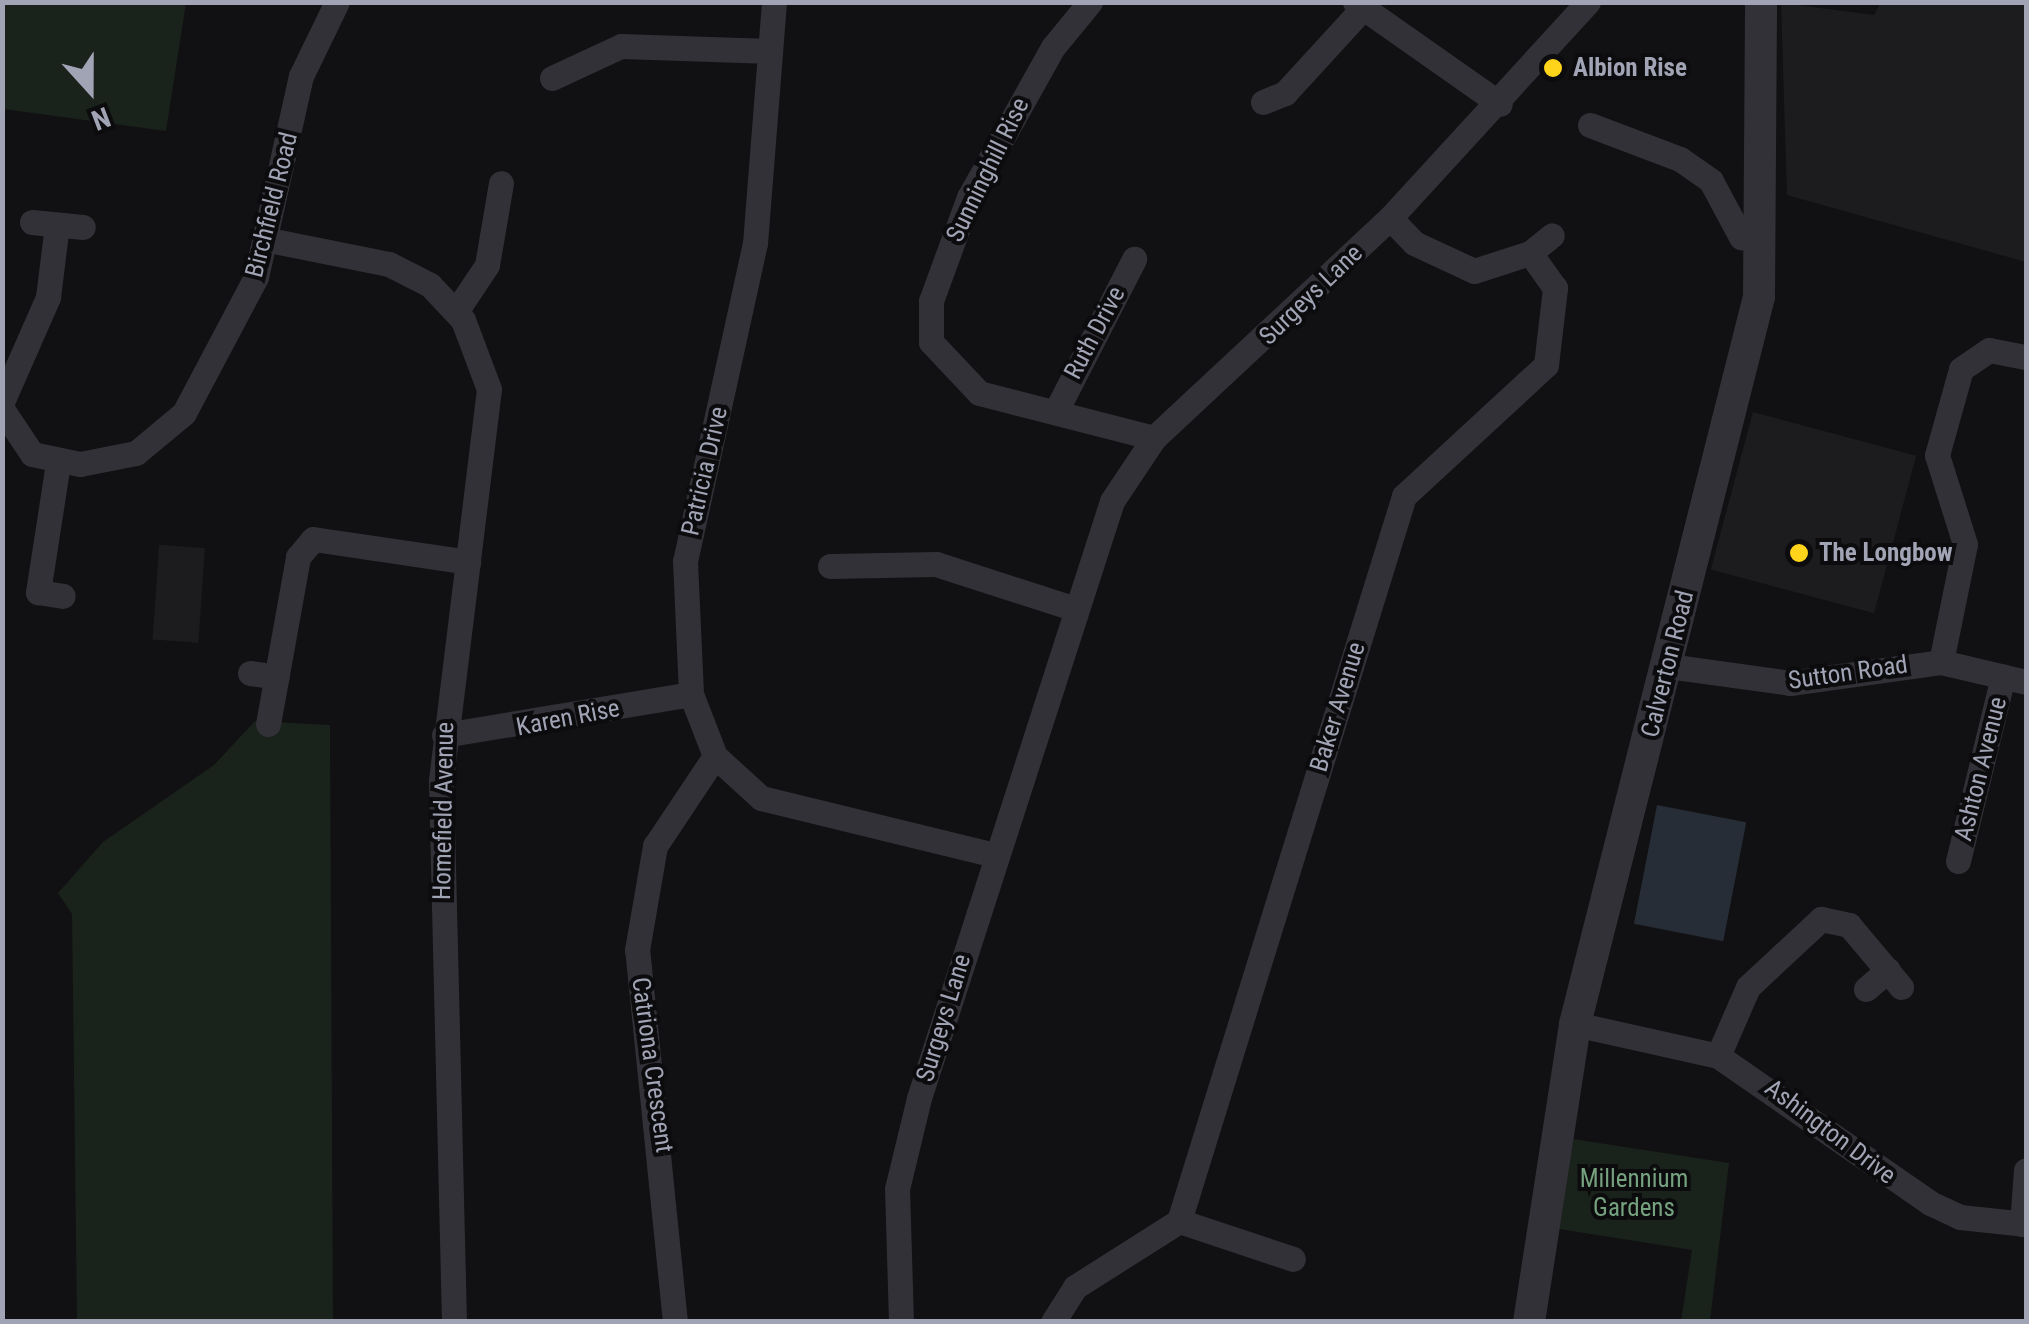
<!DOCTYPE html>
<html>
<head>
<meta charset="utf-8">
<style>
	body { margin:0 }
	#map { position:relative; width:2029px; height:1324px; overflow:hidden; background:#111012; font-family:"Roboto Condensed",sans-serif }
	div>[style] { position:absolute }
	.built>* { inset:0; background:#1c1c1f; transform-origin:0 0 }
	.green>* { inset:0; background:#1a221c }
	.water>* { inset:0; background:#262d36; transform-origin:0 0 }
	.minor>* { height:25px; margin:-12.5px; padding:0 12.5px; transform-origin:12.5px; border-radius:12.5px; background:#313137 }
	.tertiary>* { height:32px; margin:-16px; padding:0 16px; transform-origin:16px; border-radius:16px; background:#313137 }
	.dots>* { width:28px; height:28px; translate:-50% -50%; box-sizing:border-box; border:5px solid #0c0b0d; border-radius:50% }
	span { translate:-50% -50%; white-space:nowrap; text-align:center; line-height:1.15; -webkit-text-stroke:8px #0c0b0d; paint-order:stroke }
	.poi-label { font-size:25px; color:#a0a4b4; font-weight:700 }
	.left { translate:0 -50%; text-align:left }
	.street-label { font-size:25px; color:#a0a4b4 }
	.park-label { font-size:25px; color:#75a17f }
	.frame { position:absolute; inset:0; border:5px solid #a0a4b4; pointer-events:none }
	.north { position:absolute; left:40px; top:40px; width:100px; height:100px; -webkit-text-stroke:8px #0c0b0d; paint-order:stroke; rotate:159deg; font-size:28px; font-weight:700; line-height:40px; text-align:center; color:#a0a4b4 }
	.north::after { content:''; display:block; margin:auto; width:35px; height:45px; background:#a0a4b4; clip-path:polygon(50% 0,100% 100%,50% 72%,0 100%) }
</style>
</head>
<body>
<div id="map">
	<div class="built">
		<i style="clip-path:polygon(1781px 3px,1874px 15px,1880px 3px,2026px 3px,2026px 262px,1787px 195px)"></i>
		<i style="left:1753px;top:412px;width:169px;height:163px;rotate:15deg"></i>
		<i style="left:205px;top:548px;width:95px;height:46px;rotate:94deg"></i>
	</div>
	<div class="green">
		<i style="clip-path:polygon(3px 2px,186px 3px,166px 131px,3px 109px)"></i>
		<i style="clip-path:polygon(255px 721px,330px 725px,333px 1321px,77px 1321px,72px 914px,58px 893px,103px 842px,214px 765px)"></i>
		<i style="clip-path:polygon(1573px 1139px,1729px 1163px,1710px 1321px,1681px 1321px,1692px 1250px,1559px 1229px)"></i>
	</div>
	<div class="water">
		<i style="left:1657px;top:805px;width:91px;height:121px;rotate:11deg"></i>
	</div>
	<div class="minor">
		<i style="left:774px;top:2px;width:242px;rotate:94.5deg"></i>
		<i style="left:755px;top:243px;width:326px;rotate:102.4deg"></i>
		<i style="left:685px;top:561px;width:133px;rotate:87.4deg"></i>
		<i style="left:691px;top:694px;width:66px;rotate:68.8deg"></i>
		<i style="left:715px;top:756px;width:62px;rotate:42.4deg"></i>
		<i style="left:761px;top:798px;width:240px;rotate:13.7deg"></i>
		<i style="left:1090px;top:2px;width:58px;rotate:129.4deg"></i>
		<i style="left:1053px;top:47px;width:172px;rotate:119.2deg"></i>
		<i style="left:969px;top:197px;width:111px;rotate:110.1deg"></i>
		<i style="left:931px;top:301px;width:41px;rotate:90deg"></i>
		<i style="left:931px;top:342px;width:70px;rotate:46.7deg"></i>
		<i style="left:979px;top:393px;width:181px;rotate:14.4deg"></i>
		<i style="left:1355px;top:2px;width:177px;rotate:35.1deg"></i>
		<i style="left:552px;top:78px;width:76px;rotate:-24.9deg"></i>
		<i style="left:621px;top:46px;width:148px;rotate:1.9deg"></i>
		<i style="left:1263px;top:102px;width:24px;rotate:-22deg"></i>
		<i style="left:1285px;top:93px;width:114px;rotate:-47.5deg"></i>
		<i style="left:1590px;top:125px;width:96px;rotate:20.7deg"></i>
		<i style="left:1680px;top:159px;width:38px;rotate:35deg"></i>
		<i style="left:1711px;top:181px;width:64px;rotate:61.8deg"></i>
		<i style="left:1741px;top:237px;width:21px"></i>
		<i style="left:1390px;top:218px;width:35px;rotate:46deg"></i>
		<i style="left:1414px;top:243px;width:66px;rotate:25deg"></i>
		<i style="left:1474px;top:271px;width:59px;rotate:-17.8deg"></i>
		<i style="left:1530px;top:253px;width:28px;rotate:-39deg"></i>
		<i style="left:32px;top:222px;width:51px;rotate:5.6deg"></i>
		<i style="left:269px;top:240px;width:122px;rotate:11.3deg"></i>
		<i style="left:389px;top:264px;width:46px;rotate:27.1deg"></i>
		<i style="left:430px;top:285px;width:48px;rotate:46.7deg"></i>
		<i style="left:463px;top:320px;width:74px;rotate:69.4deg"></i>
		<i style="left:489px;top:389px;width:396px;rotate:97deg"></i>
		<i style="left:441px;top:782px;width:540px;rotate:88.62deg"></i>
		<i style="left:457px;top:310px;width:54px;rotate:-56.3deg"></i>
		<i style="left:487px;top:265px;width:83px;rotate:-80.3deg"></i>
		<i style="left:2px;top:402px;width:115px;rotate:-66.3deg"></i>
		<i style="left:48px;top:297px;width:73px;rotate:-82.9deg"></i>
		<i style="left:2px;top:409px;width:54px;rotate:56.3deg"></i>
		<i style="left:32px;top:454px;width:49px;rotate:11.8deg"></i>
		<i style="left:80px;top:464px;width:57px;rotate:-11.1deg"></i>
		<i style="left:136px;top:453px;width:62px;rotate:-39.8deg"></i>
		<i style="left:184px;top:413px;width:154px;rotate:-62.1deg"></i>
		<i style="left:256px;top:277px;width:206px;rotate:-77.4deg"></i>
		<i style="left:301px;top:76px;width:82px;rotate:-64.1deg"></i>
		<i style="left:1057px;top:409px;width:169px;rotate:-62.8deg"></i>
		<i style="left:58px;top:463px;width:131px;rotate:98.8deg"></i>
		<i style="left:38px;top:592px;width:25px;rotate:9deg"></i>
		<i style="left:830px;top:566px;width:106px;rotate:-1.1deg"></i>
		<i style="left:936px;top:564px;width:143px;rotate:17.9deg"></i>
		<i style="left:1941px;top:662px;width:120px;rotate:-78.5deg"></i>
		<i style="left:1965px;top:544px;width:93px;rotate:-107.5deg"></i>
		<i style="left:1937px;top:455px;width:89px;rotate:-74.4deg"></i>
		<i style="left:1961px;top:369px;width:34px;rotate:-34deg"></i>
		<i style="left:1989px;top:350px;width:38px;rotate:11deg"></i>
		<i style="left:1668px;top:666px;width:123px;rotate:7.9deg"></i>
		<i style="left:1790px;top:683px;width:152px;rotate:-7.9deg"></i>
		<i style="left:1941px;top:662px;width:87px;rotate:13.2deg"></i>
		<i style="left:250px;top:673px;width:27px;rotate:8deg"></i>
		<i style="left:268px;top:724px;width:170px;rotate:-79.8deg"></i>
		<i style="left:298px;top:557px;width:23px;rotate:-50deg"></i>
		<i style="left:313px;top:539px;width:157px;rotate:8.4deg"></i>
		<i style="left:444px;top:735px;width:250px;rotate:-9.4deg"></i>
		<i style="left:1958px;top:861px;width:190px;rotate:-76.3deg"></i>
		<i style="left:1866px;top:989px;width:29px;rotate:-41deg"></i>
		<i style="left:1575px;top:1024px;width:147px;rotate:12.6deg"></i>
		<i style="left:1718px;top:1056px;width:258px;rotate:34.7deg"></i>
		<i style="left:1930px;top:1203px;width:33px;rotate:25deg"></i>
		<i style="left:1960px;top:1217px;width:66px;rotate:6.1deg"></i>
		<i style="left:1718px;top:1056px;width:75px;rotate:-66.5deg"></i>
		<i style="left:1748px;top:987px;width:100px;rotate:-43deg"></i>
		<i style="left:1821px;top:919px;width:29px;rotate:12deg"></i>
		<i style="left:1849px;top:925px;width:81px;rotate:50deg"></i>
		<i style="left:1179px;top:1221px;width:120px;rotate:18.4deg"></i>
		<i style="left:2022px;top:1224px;width:54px;rotate:-85.8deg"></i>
		<i style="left:675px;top:1322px;width:374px;rotate:-95.8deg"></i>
		<i style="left:637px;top:950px;width:106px;rotate:-80.2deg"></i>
		<i style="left:655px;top:846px;width:108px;rotate:-56.3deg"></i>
		<i style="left:901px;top:1322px;width:133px;rotate:-91.7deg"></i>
		<i style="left:897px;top:1189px;width:94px;rotate:-76.4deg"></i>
		<i style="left:919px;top:1098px;width:627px;rotate:-72.08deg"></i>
		<i style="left:1112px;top:501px;width:76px;rotate:-56.3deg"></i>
		<i style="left:1154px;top:438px;width:323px;rotate:-43deg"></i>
		<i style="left:1390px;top:218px;width:293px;rotate:-47.5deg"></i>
		<i style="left:1053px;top:1322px;width:41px;rotate:-57.8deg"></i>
		<i style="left:1075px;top:1287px;width:123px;rotate:-32.4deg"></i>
		<i style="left:1179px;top:1221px;width:759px;rotate:-72.76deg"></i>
		<i style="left:1404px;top:496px;width:193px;rotate:-42.7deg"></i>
		<i style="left:1546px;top:365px;width:78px;rotate:-83.3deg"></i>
		<i style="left:1555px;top:288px;width:43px;rotate:-125.5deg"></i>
	</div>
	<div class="tertiary">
		<i style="left:1529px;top:1322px;width:302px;rotate:-81.2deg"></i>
		<i style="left:1575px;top:1024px;width:750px;rotate:-75.8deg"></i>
		<i style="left:1759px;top:297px;width:295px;rotate:-89.6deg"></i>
	</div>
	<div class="dots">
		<i style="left:1553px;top:68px;background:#ffd41b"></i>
		<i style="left:1799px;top:553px;background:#ffd41b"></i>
	</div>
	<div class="poi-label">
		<span class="left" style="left:1573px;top:68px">Albion Rise</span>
		<span class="left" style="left:1819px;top:553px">The Longbow</span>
	</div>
	<div class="street-label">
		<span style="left:988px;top:170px;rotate:-64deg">Sunninghill Rise</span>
		<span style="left:272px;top:205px;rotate:-76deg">Birchfield Road</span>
		<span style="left:1311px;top:295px;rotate:-44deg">Surgeys Lane</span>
		<span style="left:1095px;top:333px;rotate:-62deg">Ruth Drive</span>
		<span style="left:705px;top:471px;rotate:-77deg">Patricia Drive</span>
		<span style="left:1668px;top:664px;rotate:-76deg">Calverton Road</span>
		<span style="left:1848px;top:673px;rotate:-8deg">Sutton Road</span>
		<span style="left:1338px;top:707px;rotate:-73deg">Baker Avenue</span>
		<span style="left:568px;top:718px;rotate:-11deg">Karen Rise</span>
		<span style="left:1981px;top:769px;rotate:-76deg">Ashton Avenue</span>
		<span style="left:444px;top:811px;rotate:-89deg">Homefield Avenue</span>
		<span style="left:944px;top:1018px;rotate:-73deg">Surgeys Lane</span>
		<span style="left:652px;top:1065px;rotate:82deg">Catriona Crescent</span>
		<span style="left:1830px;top:1132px;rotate:37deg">Ashington Drive</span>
	</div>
	<div class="park-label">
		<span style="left:1634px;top:1194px">Millennium<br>Gardens</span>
	</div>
	<div class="frame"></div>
	<div class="north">N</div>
</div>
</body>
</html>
